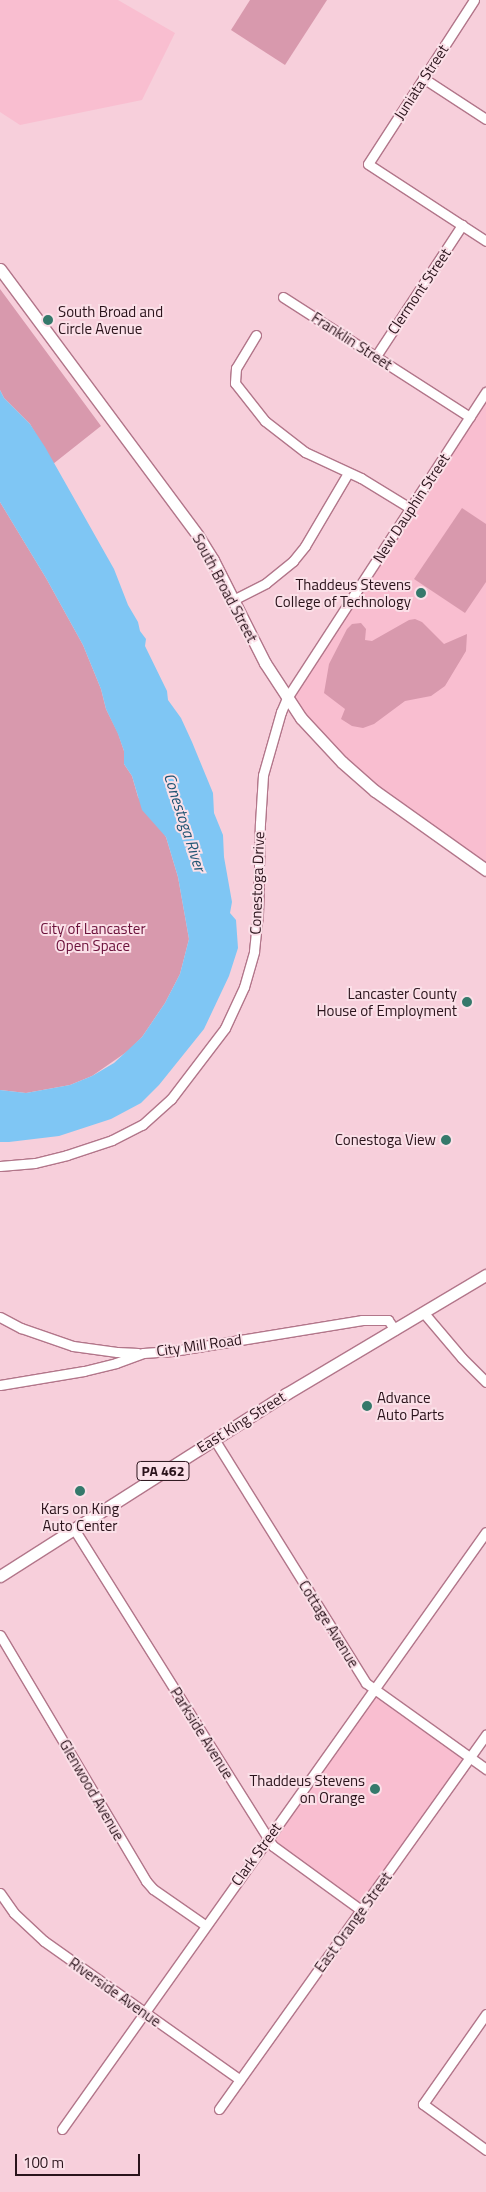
<!DOCTYPE html>
<html>
<head>
<meta charset="utf-8">
<style>
	body { margin:0 }
	#map { position:relative; width:486px; height:2192px; overflow:hidden; background:#f7cfdb; font-family:"Titillium Web",sans-serif }
	div>[style] { position:absolute }
	.built>* { inset:0; background:#f9bed0; transform-origin:0 0 }
	.green>* { inset:0; background:#d899ad }
	.water>* { inset:0; background:#7fc6f4 }
	.roads { filter:drop-shadow(1px 0 #b2768a) drop-shadow(-1px 0 #b2768a) drop-shadow(0 1px #b2768a) drop-shadow(0 -1px #b2768a) }
	.minor>* { height:9px; margin:-4.5px; padding:0 4.5px; transform-origin:4.5px; border-radius:4.5px; background:#fff }
	.major>* { height:11px; margin:-5.5px; padding:0 5.5px; transform-origin:5.5px; border-radius:5.5px; background:#fff }
	.dots>* { width:14px; height:14px; translate:-50% -50%; box-sizing:border-box; border:2px solid #fbe0e8; border-radius:50% }
	span { translate:-50% -50%; white-space:nowrap; text-align:center; line-height:1.15; -webkit-text-stroke:4px #fbe0e8; paint-order:stroke }
	.shield-label span { padding:1px 4px; background:#fbe0e8; border:1px solid; border-radius:4px; -webkit-text-stroke-width:0 }
	.shield-label { font-size:14px; color:#2a131b; font-weight:700 }
	.street-label { font-size:15px; color:#2a131b }
	.poi-label { font-size:15px; color:#2a131b }
	.left { translate:0 -50%; text-align:left }
	.right { translate:-100% -50%; text-align:right }
	.park-label { font-size:15px; color:#6a103a }
	.water-label { font-size:16px; color:#1d5372; font-style:italic }
	.scale { position:absolute; left:15px; top:2154px; width:125px; height:22px; box-sizing:border-box; border:2px solid #2a131b; border-top:0; padding-left:6px; font-size:15px; line-height:18px; white-space:nowrap; color:#2a131b; -webkit-text-stroke:4px #fbe0e8; paint-order:stroke }
</style>
</head>
<body>
<div id="map">
	<div class="built">
		<i style="clip-path:polygon(0 0,118px 0,175px 33px,142px 100px,20px 125px,0 112px)"></i>
		<i style="clip-path:polygon(486px 392px,486px 870px,391px 805px,287px 698px)"></i>
		<i style="left:374px;top:1689px;width:118px;height:183px;rotate:35deg"></i>
	</div>
	<div class="green">
		<i style="clip-path:polygon(250px 0,327px 0,285px 65px,231px 30px)"></i>
		<i style="clip-path:polygon(0 289px,101px 426px,53px 464px,30px 424px,4px 398px,0 390px)"></i>
		<i style="clip-path:polygon(0 502px,46px 578px,83px 645px,101px 689px,106px 709px,118px 733px,124px 751px,124px 764px,132px 776px,138px 797px,166px 837px,178px 877px,189px 939px,180px 974px,165px 1003px,142px 1037px,128px 1051px,92px 1076px,70px 1085px,26px 1093px,0 1090px)"></i>
		<i style="clip-path:polygon(462px 508px,486px 524px,486px 582px,465px 613px,414px 579px)"></i>
		<i style="clip-path:polygon(415px 619px,422px 622px,444px 644px,467px 634px,466px 651px,445px 686px,431px 696px,405px 701px,374px 724px,363px 728px,352px 726px,341px 719px,345px 709px,324px 693px,329px 664px,347px 629px,352px 624px,361px 623px,366px 629px,365px 640px,372px 641px,409px 620px)"></i>
	</div>
	<div class="water">
		<i style="clip-path:polygon(0 390px,4px 398px,30px 424px,45px 447px,114px 569px,128px 605px,138px 622px,140px 631px,146px 639px,145px 646px,167px 691px,168px 700px,181px 718px,192px 742px,213px 793px,214px 813px,223px 835px,224px 857px,232px 902px,230px 913px,236px 920px,238px 948px,229px 976px,204px 1029px,159px 1085px,141px 1103px,111px 1119px,59px 1136px,9px 1142px,0 1142px,0 1090px,26px 1093px,70px 1085px,92px 1076px,114px 1063px,142px 1037px,165px 1003px,180px 974px,189px 939px,178px 877px,166px 837px,142px 810px,132px 776px,124px 764px,124px 751px,118px 734px,106px 709px,101px 689px,83px 645px,46px 578px,0 502px)"></i>
	</div>
	<div class="roads">
		<div class="minor">
			<i style="left:474px;top:0;width:195px;rotate:122.9deg"></i>
			<i style="left:368px;top:164px;width:141px;rotate:33.1deg"></i>
			<i style="left:423px;top:78px;width:75px;rotate:33.1deg"></i>
			<i style="left:283px;top:297px;width:222px;rotate:32.7deg"></i>
			<i style="left:256px;top:335px;width:39px;rotate:121deg"></i>
			<i style="left:236px;top:368px;width:15px;rotate:94deg"></i>
			<i style="left:235px;top:383px;width:48px;rotate:51.7deg"></i>
			<i style="left:265px;top:421px;width:51px;rotate:37.8deg"></i>
			<i style="left:305px;top:452px;width:62px;rotate:24.9deg"></i>
			<i style="left:361px;top:478px;width:57px;rotate:31.5deg"></i>
			<i style="left:376px;top:356px;width:157px;rotate:-56.7deg"></i>
			<i style="left:233px;top:600px;width:37px;rotate:-27deg"></i>
			<i style="left:266px;top:583px;width:35px;rotate:-39deg"></i>
			<i style="left:293px;top:561px;width:19px;rotate:-51deg"></i>
			<i style="left:305px;top:546px;width:85px;rotate:-59.5deg"></i>
			<i style="left:0;top:1166px;width:35px;rotate:-5deg"></i>
			<i style="left:35px;top:1163px;width:33px;rotate:-14deg"></i>
			<i style="left:67px;top:1155px;width:47px;rotate:-18.4deg"></i>
			<i style="left:112px;top:1140px;width:34px;rotate:-27deg"></i>
			<i style="left:142px;top:1125px;width:39px;rotate:-42deg"></i>
			<i style="left:171px;top:1099px;width:89px;rotate:-52.7deg"></i>
			<i style="left:225px;top:1028px;width:45px;rotate:-65.1deg"></i>
			<i style="left:244px;top:987px;width:37px;rotate:-74deg"></i>
			<i style="left:254px;top:951px;width:36px;rotate:-84deg"></i>
			<i style="left:258px;top:915px;width:92px;rotate:-88.8deg"></i>
			<i style="left:260px;top:823px;width:48px;rotate:-86.4deg"></i>
			<i style="left:263px;top:775px;width:66px;rotate:-74.1deg"></i>
			<i style="left:281px;top:712px;width:15px;rotate:-67deg"></i>
			<i style="left:287px;top:698px;width:365px;rotate:-57deg"></i>
			<i style="left:423px;top:1312px;width:60px;rotate:49.7deg"></i>
			<i style="left:462px;top:1358px;width:34px;rotate:45deg"></i>
			<i style="left:0;top:1317px;width:24px;rotate:28deg"></i>
			<i style="left:21px;top:1328px;width:55px;rotate:19.1deg"></i>
			<i style="left:73px;top:1346px;width:44px;rotate:7.8deg"></i>
			<i style="left:117px;top:1352px;width:21px;rotate:3deg"></i>
			<i style="left:0;top:1385px;width:85px;rotate:-9.5deg"></i>
			<i style="left:84px;top:1371px;width:33px;rotate:-14deg"></i>
			<i style="left:116px;top:1363px;width:29px;rotate:-20deg"></i>
			<i style="left:143px;top:1353px;width:30px;rotate:-4deg"></i>
			<i style="left:173px;top:1351px;width:192px;rotate:-9.3deg"></i>
			<i style="left:362px;top:1320px;width:26px"></i>
			<i style="left:388px;top:1320px;width:12px;rotate:55deg"></i>
			<i style="left:214px;top:1439px;width:287px;rotate:58.1deg"></i>
			<i style="left:366px;top:1683px;width:148px;rotate:35.6deg"></i>
			<i style="left:74px;top:1529px;width:374px;rotate:57.9deg"></i>
			<i style="left:273px;top:1846px;width:109px;rotate:36deg"></i>
			<i style="left:0;top:1635px;width:286px;rotate:59.3deg"></i>
			<i style="left:146px;top:1881px;width:11px;rotate:49deg"></i>
			<i style="left:153px;top:1889px;width:63px;rotate:34.7deg"></i>
			<i style="left:0;top:1893px;width:24px;rotate:55deg"></i>
			<i style="left:14px;top:1913px;width:41px;rotate:43deg"></i>
			<i style="left:44px;top:1941px;width:240px;rotate:35.3deg"></i>
			<i style="left:486px;top:2014px;width:110px;rotate:125deg"></i>
			<i style="left:423px;top:2104px;width:78px;rotate:36.1deg"></i>
			<i style="left:219px;top:2109px;width:460px;rotate:-54.5deg"></i>
			<i style="left:62px;top:2129px;width:732px;rotate:-54.62deg"></i>
		</div>
		<div class="major">
			<i style="left:0;top:269px;width:332px;rotate:53.4deg"></i>
			<i style="left:198px;top:536px;width:28px;rotate:58deg"></i>
			<i style="left:213px;top:560px;width:115px;rotate:63.2deg"></i>
			<i style="left:265px;top:663px;width:66px;rotate:56.8deg"></i>
			<i style="left:301px;top:718px;width:60px;rotate:47deg"></i>
			<i style="left:342px;top:762px;width:44px;rotate:41.3deg"></i>
			<i style="left:375px;top:791px;width:136px;rotate:35.4deg"></i>
			<i style="left:0;top:1576px;width:339px;rotate:-32.5deg"></i>
			<i style="left:286px;top:1394px;width:233px;rotate:-30.8deg"></i>
		</div>
	</div>
	<div class="dots">
		<i style="left:48px;top:320px;background:#35796b"></i>
		<i style="left:421px;top:593px;background:#35796b"></i>
		<i style="left:467px;top:1002px;background:#35796b"></i>
		<i style="left:446px;top:1140px;background:#35796b"></i>
		<i style="left:367px;top:1406px;background:#35796b"></i>
		<i style="left:80px;top:1491px;background:#35796b"></i>
		<i style="left:375px;top:1789px;background:#35796b"></i>
	</div>
	<div class="shield-label">
		<span style="left:163px;top:1471px">PA 462</span>
	</div>
	<div class="street-label">
		<span style="left:421px;top:82px;rotate:-57deg">Juniata Street</span>
		<span style="left:419px;top:291px;rotate:-56deg">Clermont Street</span>
		<span style="left:352px;top:341px;rotate:33deg">Franklin Street</span>
		<span style="left:411px;top:508px;rotate:-57deg">New Dauphin Street</span>
		<span style="left:225px;top:588px;rotate:62deg">South Broad Street</span>
		<span style="left:257px;top:883px;rotate:-88deg">Conestoga Drive</span>
		<span style="left:199px;top:1345px;rotate:-8deg">City Mill Road</span>
		<span style="left:241px;top:1422px;rotate:-32deg">East King Street</span>
		<span style="left:329px;top:1624px;rotate:58deg">Cottage Avenue</span>
		<span style="left:202px;top:1733px;rotate:58deg">Parkside Avenue</span>
		<span style="left:92px;top:1790px;rotate:60deg">Glenwood Avenue</span>
		<span style="left:256px;top:1854px;rotate:-54deg">Clark Street</span>
		<span style="left:353px;top:1922px;rotate:-54deg">East Orange Street</span>
		<span style="left:115px;top:1992px;rotate:35deg">Riverside Avenue</span>
	</div>
	<div class="poi-label">
		<span class="left" style="left:58px;top:320px">South Broad and<br>Circle Avenue</span>
		<span class="right" style="left:411px;top:593px">Thaddeus Stevens<br>College of Technology</span>
		<span class="right" style="left:457px;top:1002px">Lancaster County<br>House of Employment</span>
		<span class="right" style="left:436px;top:1140px">Conestoga View</span>
		<span class="left" style="left:377px;top:1406px">Advance<br>Auto Parts</span>
		<span style="left:80px;top:1517px">Kars on King<br>Auto Center</span>
		<span class="right" style="left:365px;top:1789px">Thaddeus Stevens<br>on Orange</span>
	</div>
	<div class="park-label">
		<span style="left:93px;top:937px">City of Lancaster<br>Open Space</span>
	</div>
	<div class="water-label">
		<span style="left:185px;top:822px;rotate:72deg">Conestoga River</span>
	</div>
	<div class="scale">100 m</div>
</div>
</body>
</html>
